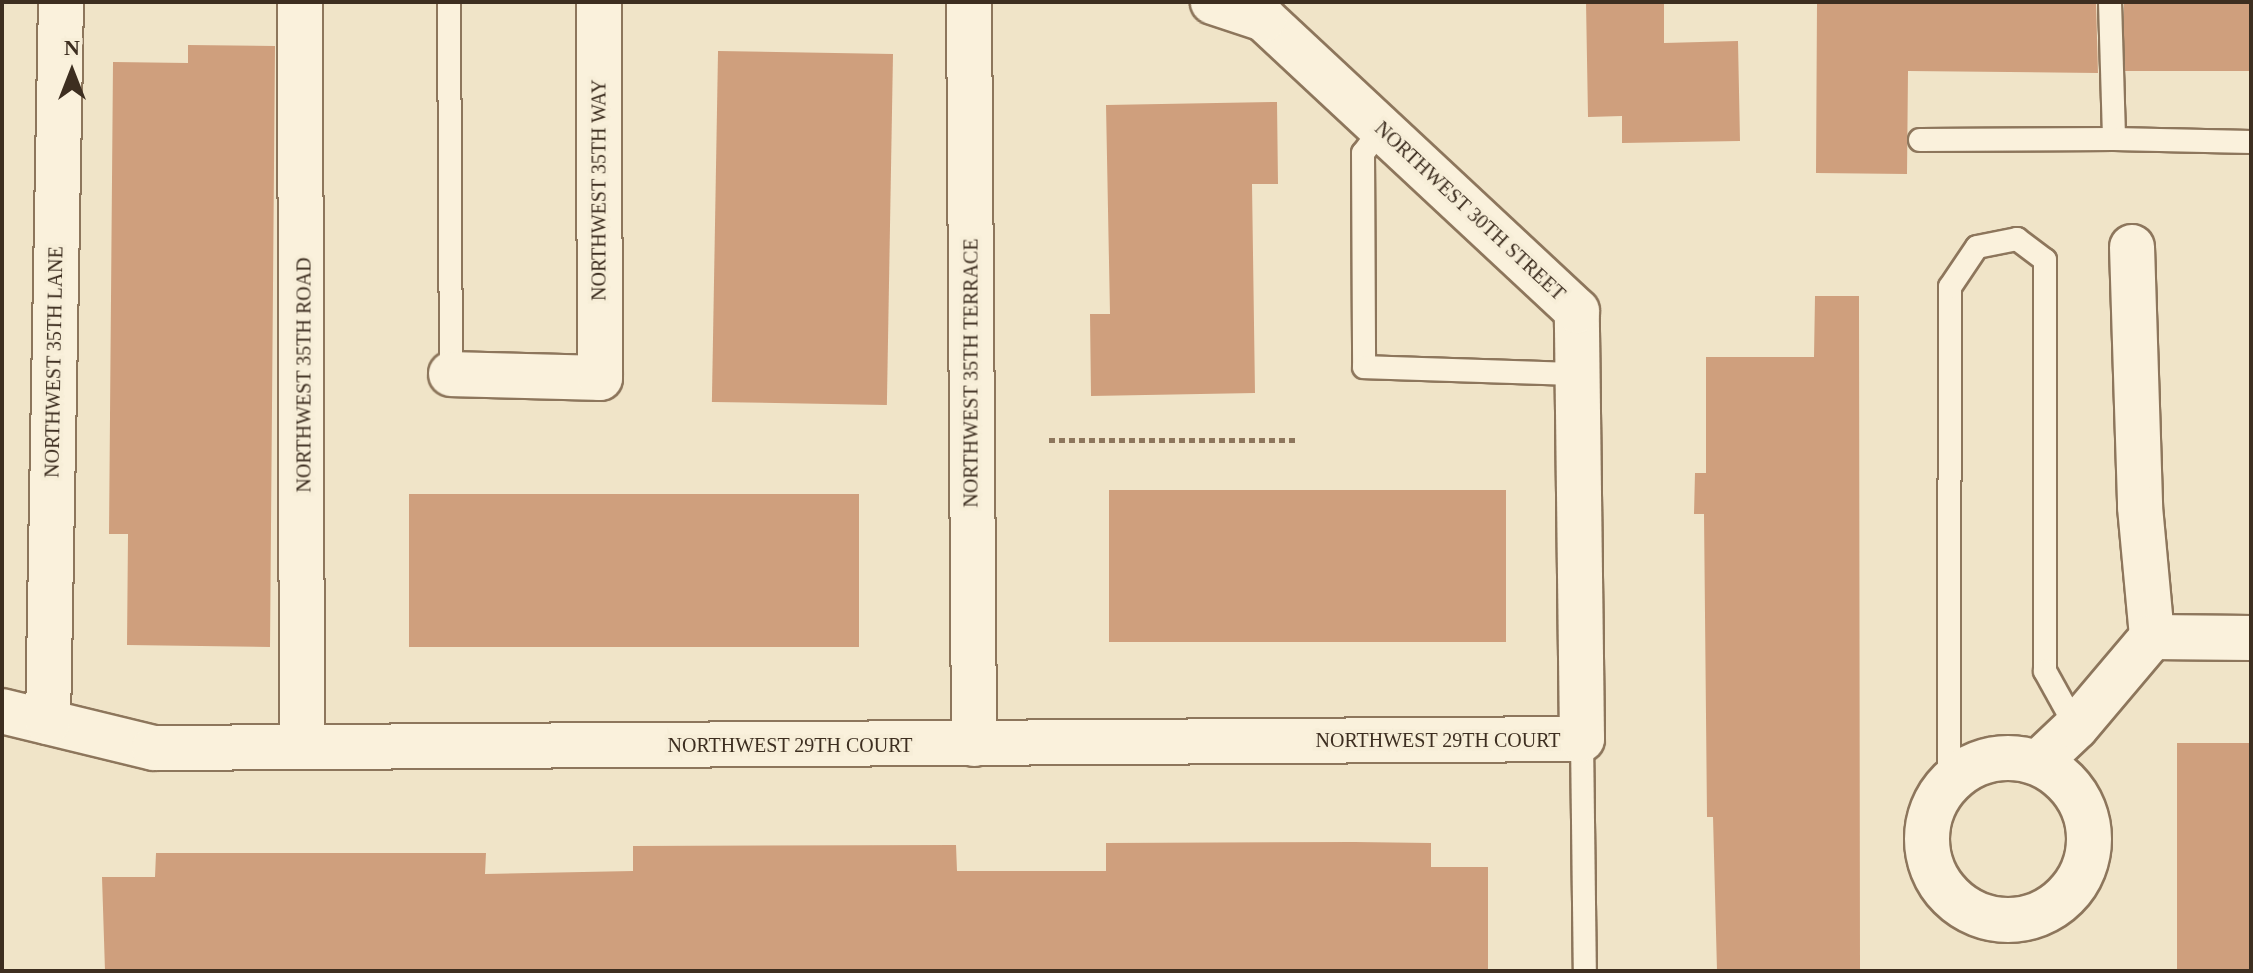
<!DOCTYPE html>
<html>
<head>
<meta charset="utf-8">
<style>
	body { margin:0 }
	#map { position:relative; width:2253px; height:973px; overflow:hidden; background:#f0e4c8; font-family:Georgia,serif }
	div>[style] { position:absolute }
	.building>* { inset:0; background:#cf9f7d; transform-origin:0 0 }
	.path>* { height:5px; margin-top:-2.5px; transform-origin:0; background:repeating-linear-gradient(90deg,#8d765c 0 6px,transparent 0 10px) }
	.roads { filter:drop-shadow(2px 0 #8d765c) drop-shadow(-2px 0 #8d765c) drop-shadow(0 2px #8d765c) drop-shadow(0 -2px #8d765c) }
	.lane>* { height:22px; margin:-11px; padding:0 11px; transform-origin:11px; border-radius:11px; background:#faf1dc }
	.street>* { height:44px; margin:-22px; padding:0 22px; transform-origin:22px; border-radius:22px; background:#faf1dc }
	.street>.ring { margin:-22px; padding:0; box-sizing:content-box; background:none; border:44px solid #faf1dc; border-radius:50% }
	span { translate:-50% -50%; white-space:nowrap; text-align:center; line-height:1.15; -webkit-text-stroke:7px #f7eed8; paint-order:stroke }
	.street-label { font-size:20px; color:#3d2e20 }
	.frame { position:absolute; inset:0; border:4px solid #3d2e20; pointer-events:none }
	.north { position:absolute; left:32px; top:32px; width:80px; height:80px; -webkit-text-stroke:6px #f7eed8; paint-order:stroke; rotate:0deg; font-size:22px; font-weight:700; line-height:32px; text-align:center; color:#3d2e20 }
	.north::after { content:''; display:block; margin:auto; width:28px; height:36px; background:#3d2e20; clip-path:polygon(50% 0,100% 100%,50% 72%,0 100%) }
</style>
</head>
<body>
<div id="map">
	<div class="building">
		<i style="clip-path:polygon(1586px 2px,1664px 2px,1664px 43px,1738px 41px,1740px 141px,1622px 143px,1622px 116px,1588px 117px)"></i>
		<i style="clip-path:polygon(1817px 2px,2096px 2px,2098px 73px,1908px 71px,1907px 174px,1816px 173px)"></i>
		<i style="left:2124px;top:2px;width:127px;height:69px"></i>
		<i style="clip-path:polygon(188px 45px,275px 46px,270px 647px,127px 645px,128px 534px,109px 534px,113px 62px,188px 63px)"></i>
		<i style="left:893px;top:54px;width:351px;height:175px;rotate:91deg"></i>
		<i style="clip-path:polygon(1277px 102px,1278px 184px,1252px 184px,1255px 393px,1091px 396px,1090px 314px,1110px 314px,1106px 105px)"></i>
		<i style="clip-path:polygon(1815px 296px,1859px 296px,1860px 971px,1717px 971px,1713px 817px,1707px 817px,1704px 514px,1694px 514px,1695px 473px,1706px 473px,1706px 357px,1814px 357px)"></i>
		<i style="left:1506px;top:490px;width:152px;height:397px;rotate:90deg"></i>
		<i style="left:409px;top:494px;width:450px;height:153px"></i>
		<i style="left:2251px;top:743px;width:228px;height:74px;rotate:90deg"></i>
		<i style="clip-path:polygon(1354px 842px,1431px 843px,1431px 867px,1488px 867px,1488px 971px,105px 971px,102px 877px,155px 877px,156px 853px,486px 853px,485px 874px,633px 871px,633px 846px,956px 845px,957px 871px,1106px 871px,1106px 843px)"></i>
	</div>
	<div class="path">
		<i style="left:1049px;top:440px;width:249px"></i>
	</div>
	<div class="roads">
		<div class="lane">
			<i style="left:449px;top:2px;width:372px;rotate:89.7deg"></i>
			<i style="left:2110px;top:2px;width:137px;rotate:88.3deg"></i>
			<i style="left:2114px;top:139px;width:137px;rotate:1.3deg"></i>
			<i style="left:1382px;top:128px;width:31px;rotate:127deg"></i>
			<i style="left:1363px;top:153px;width:214px;rotate:89.7deg"></i>
			<i style="left:1364px;top:367px;width:214px;rotate:1.9deg"></i>
			<i style="left:1920px;top:140px;width:194px;rotate:-0.3deg"></i>
			<i style="left:1582px;top:739px;width:232px;rotate:89.3deg"></i>
			<i style="left:1949px;top:782px;width:495px;rotate:-89.9deg"></i>
			<i style="left:1950px;top:287px;width:48px;rotate:-56deg"></i>
			<i style="left:1977px;top:247px;width:41px;rotate:-11.3deg"></i>
			<i style="left:2017px;top:239px;width:35px;rotate:37deg"></i>
			<i style="left:2045px;top:260px;width:411px;rotate:90deg"></i>
			<i style="left:2045px;top:671px;width:64px;rotate:61deg"></i>
		</div>
		<div class="street">
			<i style="left:300px;top:2px;width:745px;rotate:89.85deg"></i>
			<i style="left:969px;top:2px;width:742px;rotate:89.61deg"></i>
			<i style="left:2132px;top:247px;width:260px;rotate:88.2deg"></i>
			<i style="left:2140px;top:507px;width:131px;rotate:84.7deg"></i>
			<i style="left:451px;top:374px;width:149px;rotate:1.5deg"></i>
			<i style="left:600px;top:378px;width:376px;rotate:-90.2deg"></i>
			<i style="left:2px;top:711px;width:156px;rotate:13.7deg"></i>
			<i style="left:154px;top:748px;width:1428px;rotate:-0.36deg"></i>
			<i style="left:1582px;top:739px;width:428px;rotate:-90.7deg"></i>
			<i style="left:1577px;top:311px;width:428px;rotate:-137deg"></i>
			<i style="left:1264px;top:19px;width:54px;rotate:-161.6deg"></i>
			<i style="left:48px;top:722px;width:720px;rotate:-88.97deg"></i>
			<i class="ring" style="left:1927px;top:758px;width:118px;height:118px"></i>
			<i style="left:2038px;top:763px;width:52px;rotate:-43.5deg"></i>
			<i style="left:2076px;top:727px;width:118px;rotate:-49.8deg"></i>
			<i style="left:2152px;top:637px;width:99px;rotate:0.6deg"></i>
		</div>
	</div>
	<div class="street-label">
		<span style="left:599px;top:190px;rotate:-90deg">NORTHWEST 35TH WAY</span>
		<span style="left:1470px;top:211px;rotate:43deg">NORTHWEST 30TH STREET</span>
		<span style="left:54px;top:362px;rotate:-89deg">NORTHWEST 35TH LANE</span>
		<span style="left:971px;top:373px;rotate:-90deg">NORTHWEST 35TH TERRACE</span>
		<span style="left:304px;top:375px;rotate:-90deg">NORTHWEST 35TH ROAD</span>
		<span style="left:1438px;top:740px">NORTHWEST 29TH COURT</span>
		<span style="left:790px;top:745px">NORTHWEST 29TH COURT</span>
	</div>
	<div class="frame"></div>
	<div class="north">N</div>
</div>
</body>
</html>
